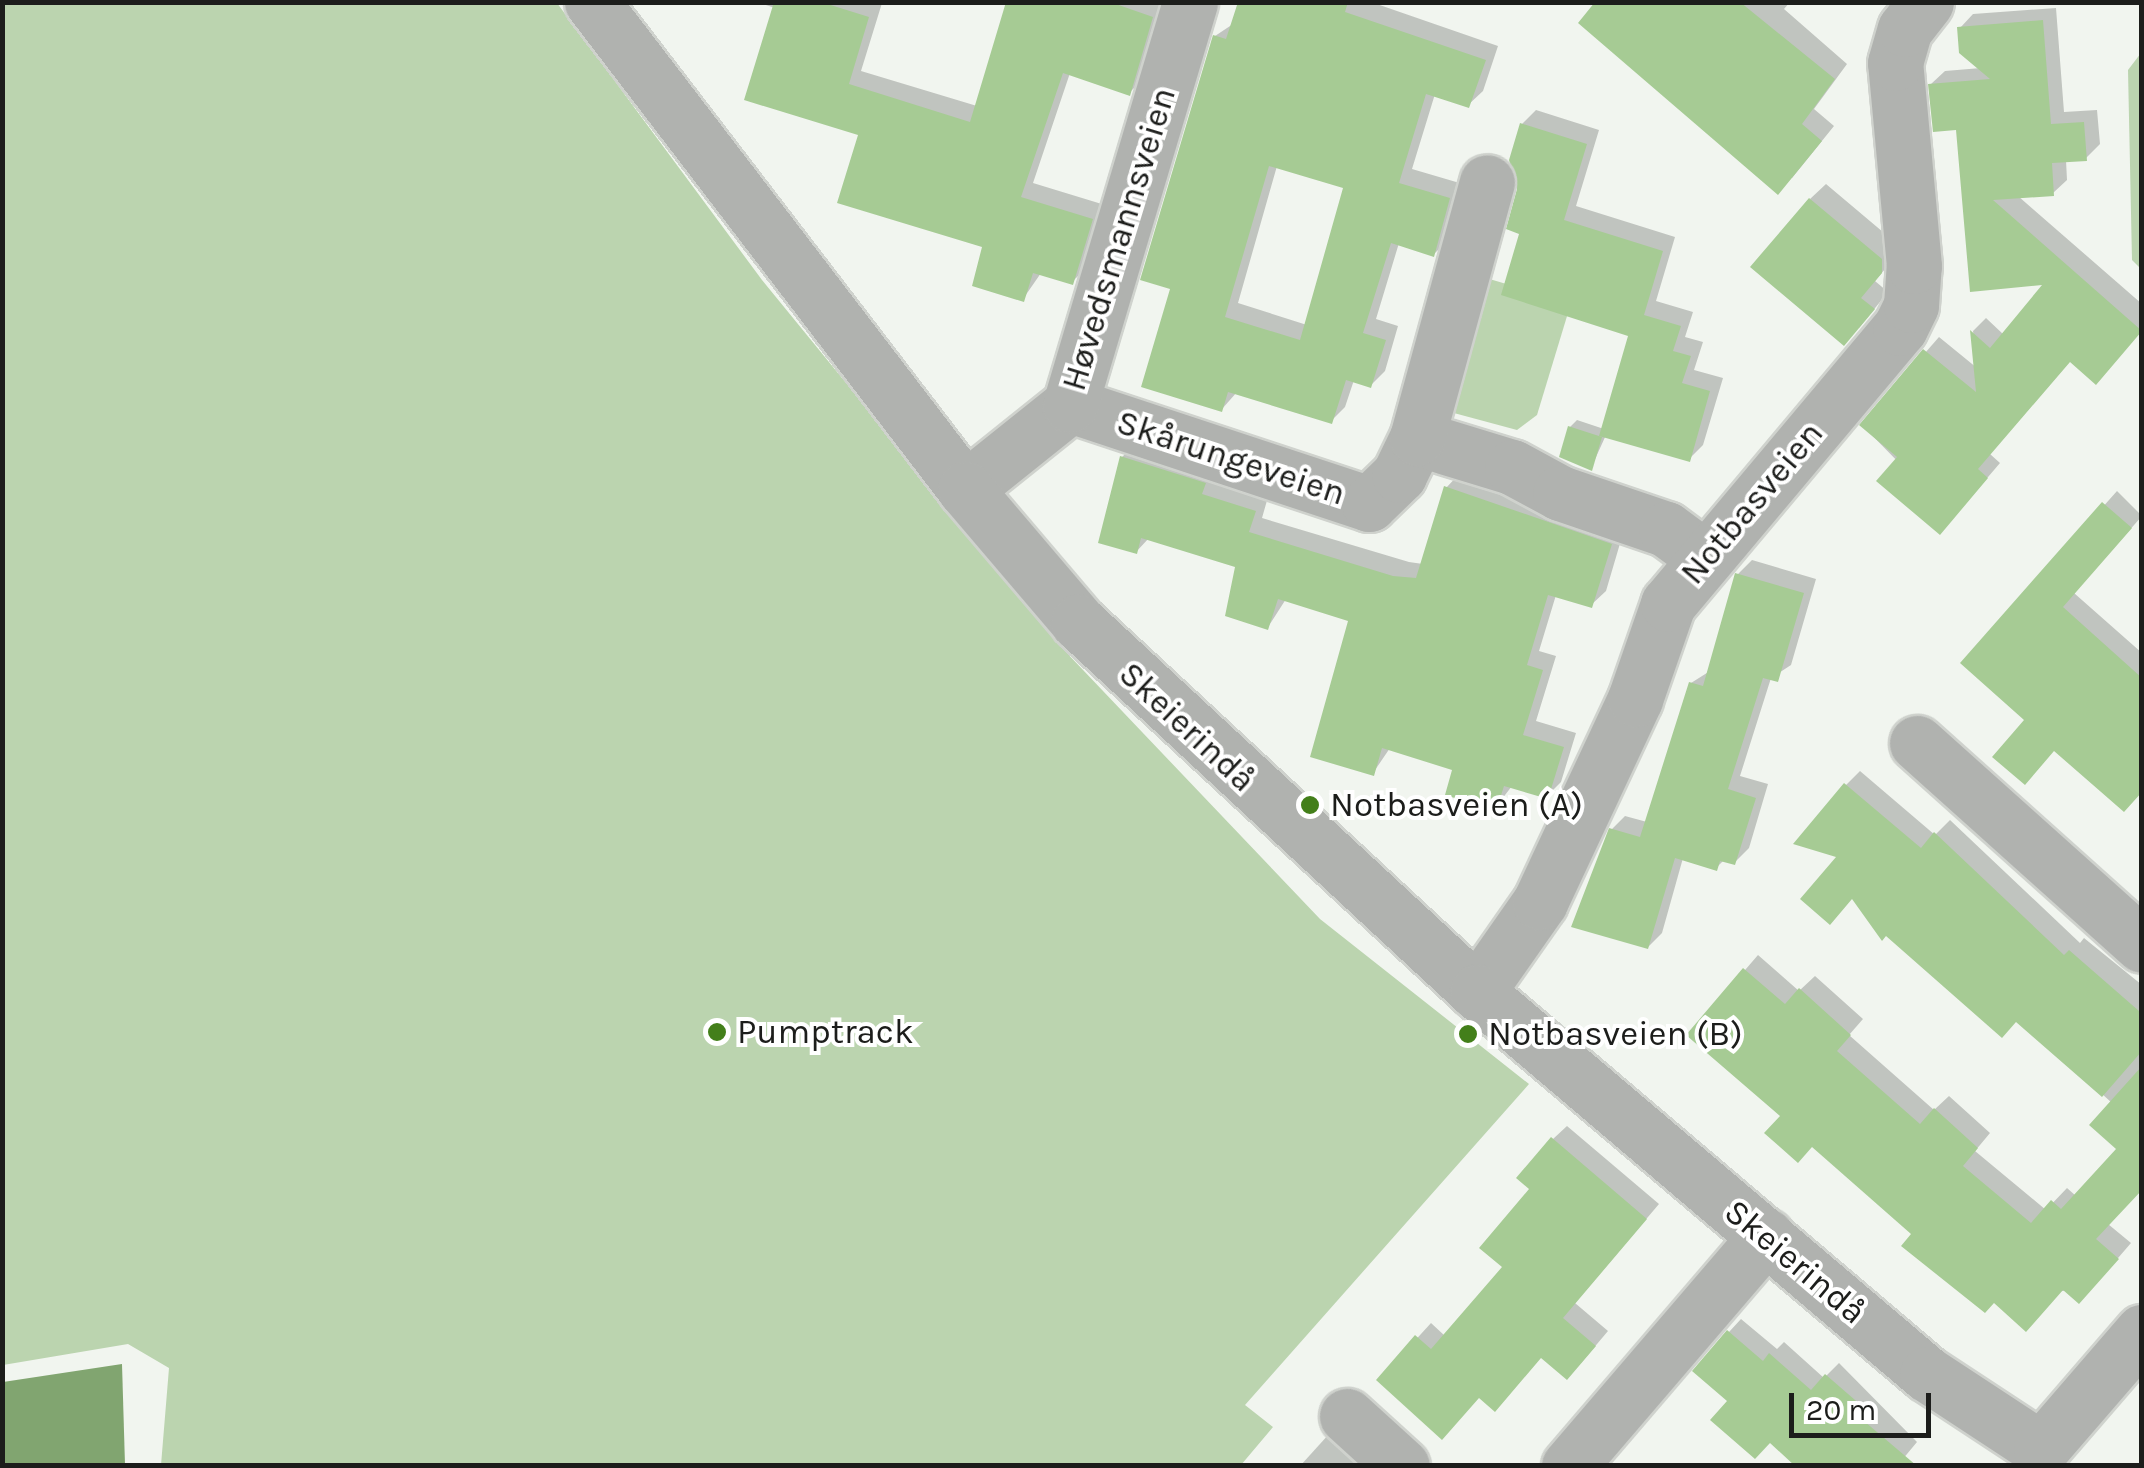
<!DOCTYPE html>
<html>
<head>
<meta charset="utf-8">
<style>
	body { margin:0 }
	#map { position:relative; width:2144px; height:1468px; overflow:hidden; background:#f1f5ef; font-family:Karla,sans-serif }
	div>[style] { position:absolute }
	.green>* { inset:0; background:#bbd4af }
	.water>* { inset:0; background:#81a570 }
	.shadow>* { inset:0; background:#0003 }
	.building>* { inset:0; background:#a6cb94 }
	.roads { filter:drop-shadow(2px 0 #cfd2cd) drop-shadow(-2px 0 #cfd2cd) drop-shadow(0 2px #cfd2cd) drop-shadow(0 -2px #cfd2cd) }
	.minor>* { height:55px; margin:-27.5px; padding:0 27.5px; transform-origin:27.5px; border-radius:27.5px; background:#b0b2af }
	.tertiary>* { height:55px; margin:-27.5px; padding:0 27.5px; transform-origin:27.5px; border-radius:27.5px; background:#b0b2af }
	.dots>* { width:28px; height:28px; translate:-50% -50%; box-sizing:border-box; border:5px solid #fff; border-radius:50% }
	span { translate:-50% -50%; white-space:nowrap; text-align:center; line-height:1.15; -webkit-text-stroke:8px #fff; paint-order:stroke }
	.street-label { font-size:35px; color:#1c1d1b }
	.poi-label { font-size:35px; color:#1c1d1b }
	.left { translate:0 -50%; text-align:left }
	.frame { position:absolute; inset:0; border:5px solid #1c1d1b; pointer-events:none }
	.scale { position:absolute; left:1789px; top:1393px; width:142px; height:45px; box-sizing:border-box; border:5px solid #1c1d1b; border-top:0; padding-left:12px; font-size:30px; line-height:35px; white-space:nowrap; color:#1c1d1b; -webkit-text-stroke:8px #fff; paint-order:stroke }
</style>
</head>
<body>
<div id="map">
	<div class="green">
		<i style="clip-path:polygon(3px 3px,557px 3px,762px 280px,1064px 650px,1320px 919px,1529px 1084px,1245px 1405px,1273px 1427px,1241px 1465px,161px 1465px,169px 1368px,128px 1344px,3px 1365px)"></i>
		<i style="clip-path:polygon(2141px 53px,2141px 269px,2132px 260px,2128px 70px)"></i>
		<i style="clip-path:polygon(1469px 273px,1571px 303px,1537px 415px,1517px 430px,1439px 409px)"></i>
	</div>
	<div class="water">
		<i style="clip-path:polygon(122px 1364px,125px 1465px,3px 1465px,3px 1382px)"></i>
	</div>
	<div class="shadow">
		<i style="clip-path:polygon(757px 2px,882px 3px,861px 71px,977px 106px,1010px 2px,1165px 3px,1143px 79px,1129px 93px,1070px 73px,1033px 183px,1105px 205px,1086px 268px,1072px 282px,1041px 273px,1023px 299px,985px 246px,861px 133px,775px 8px)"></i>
		<i style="clip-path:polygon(evenodd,1239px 2px,1371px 2px,1498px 46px,1483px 91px,1468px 105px,1435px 94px,1412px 169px,1463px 184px,1448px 240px,1434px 254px,1399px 243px,1376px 319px,1398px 326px,1385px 371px,1371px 385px,1354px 380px,1345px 407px,1331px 421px,1237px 392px,1222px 409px,1173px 288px,1215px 36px,1233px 24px,1239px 2px,1277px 166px,1346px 186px,1307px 325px,1238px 303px,1277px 166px)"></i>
		<i style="clip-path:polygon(1599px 2px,1790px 2px,1784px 9px,1847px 64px,1814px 109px,1834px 126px,1792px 178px)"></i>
		<i style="clip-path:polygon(2056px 8px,2064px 112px,2097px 110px,2100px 144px,2086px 158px,2066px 160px,2067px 180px,2053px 193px,2018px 196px,2142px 304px,2142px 330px,2109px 368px,2071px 360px,1990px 454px,2000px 463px,1953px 518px,1862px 425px,1939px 337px,1977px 368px,1973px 331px,1986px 318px,2004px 335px,2048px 282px,1972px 289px,1959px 127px,1931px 84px,1945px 71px,1981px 68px,1960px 28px,1973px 14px)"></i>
		<i style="clip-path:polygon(1536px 110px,1599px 130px,1576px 206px,1675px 237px,1656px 301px,1693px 312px,1685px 337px,1703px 342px,1694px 370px,1723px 378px,1703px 445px,1689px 459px,1606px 435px,1591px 468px,1570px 427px,1577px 420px,1604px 429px,1631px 335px,1523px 232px,1522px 124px)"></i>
		<i style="clip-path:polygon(1826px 184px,1896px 243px,1896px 256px,1875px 281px,1888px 292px,1859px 328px,1810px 199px)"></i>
		<i style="clip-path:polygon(1137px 443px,1268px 497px,1262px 518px,1409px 562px,1423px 564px,1446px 488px,1460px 473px,1624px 530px,1606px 591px,1591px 605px,1556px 595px,1539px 651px,1556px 656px,1536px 721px,1576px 733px,1561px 782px,1547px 796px,1512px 786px,1495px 808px,1456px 768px,1390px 748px,1373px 773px,1351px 619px,1286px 599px,1268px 627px,1238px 565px,1149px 538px,1136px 552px,1122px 457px)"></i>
		<i style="clip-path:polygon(2117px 491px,2142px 516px,2074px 593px,2142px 653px,2142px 791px,2028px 720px,1964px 663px)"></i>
		<i style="clip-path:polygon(1752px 560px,1816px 579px,1791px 665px,1771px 678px,1740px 776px,1768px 784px,1749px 848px,1735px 862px,1725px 859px,1716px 868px,1683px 858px,1662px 933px,1648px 947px,1611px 830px,1625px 816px,1647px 822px,1691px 683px,1710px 671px,1738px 574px)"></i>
		<i style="clip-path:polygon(1860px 771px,1935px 835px,1950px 820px,2080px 943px,2084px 938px,2142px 985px,2142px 1188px,2108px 1224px,2131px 1243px,2093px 1287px,1994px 1300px,1985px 1310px,1905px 1246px,1915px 1234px,1689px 1035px,1758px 955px,1799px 991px,1815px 976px,1863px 1019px,1849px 1035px,1934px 1110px,1949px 1096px,1990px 1133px,1975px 1151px,2046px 1210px,2067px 1188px,2076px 1196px,2120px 1149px,2112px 1103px,1840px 856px,1846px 785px)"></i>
		<i style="clip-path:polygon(1567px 1126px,1659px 1204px,1575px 1303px,1608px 1331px,1581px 1363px,1542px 1356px,1480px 1395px,1379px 1380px,1431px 1323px,1445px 1336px,1505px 1267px,1553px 1139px)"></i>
		<i style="clip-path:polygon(1741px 1319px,1777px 1349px,1784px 1342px,1824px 1378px,1839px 1363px,1917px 1442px,1897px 1466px,1731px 1400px,1729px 1332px)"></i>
		<i style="clip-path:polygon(1329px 1434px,1365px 1466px,1300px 1466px)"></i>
	</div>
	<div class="building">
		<i style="clip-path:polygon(774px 2px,821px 2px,869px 17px,849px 84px,970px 122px,1006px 2px,1110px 2px,1153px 17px,1130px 96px,1063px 73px,1021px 197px,1093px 219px,1073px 285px,1033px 273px,1024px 302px,972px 286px,982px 247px,837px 203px,858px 135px,744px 100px)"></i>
		<i style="clip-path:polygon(evenodd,1238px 2px,1348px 2px,1345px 12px,1486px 60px,1469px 108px,1426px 94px,1399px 183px,1450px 198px,1434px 257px,1391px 243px,1363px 333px,1386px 340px,1371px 388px,1346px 380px,1332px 424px,1228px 392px,1222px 412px,1141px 387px,1170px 289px,1140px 280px,1213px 35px,1226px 39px,1238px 2px,1269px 166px,1343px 188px,1300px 340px,1225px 317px,1269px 166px)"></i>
		<i style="clip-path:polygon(1595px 2px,1740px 2px,1835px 79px,1802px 124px,1822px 141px,1778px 195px,1578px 23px)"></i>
		<i style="clip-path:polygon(2043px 20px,2051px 124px,2084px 122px,2087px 161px,2052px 163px,2054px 196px,1993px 200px,2142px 331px,2096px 385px,2070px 362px,1978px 469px,1988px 478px,1940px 535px,1876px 481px,1897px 457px,1859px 425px,1923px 349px,1976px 392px,1970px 330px,1990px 348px,2042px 285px,1970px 292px,1956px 130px,1933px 132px,1928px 84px,1990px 79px,1959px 53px,1957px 27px)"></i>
		<i style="clip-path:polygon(1520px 123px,1587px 144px,1564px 220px,1663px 251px,1644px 315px,1681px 326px,1673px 351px,1691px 356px,1682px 383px,1710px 391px,1690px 462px,1599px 436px,1628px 336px,1501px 295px,1519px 234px,1506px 229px,1517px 189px,1509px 160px)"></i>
		<i style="clip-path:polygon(1809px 198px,1882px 259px,1882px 273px,1861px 298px,1875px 309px,1844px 346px,1750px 267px)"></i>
		<i style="clip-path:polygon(1568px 426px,1602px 437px,1592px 471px,1559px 457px)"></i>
		<i style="clip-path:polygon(1120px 456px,1206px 483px,1202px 494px,1256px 511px,1249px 532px,1393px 576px,1416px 578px,1444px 486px,1612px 544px,1592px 608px,1548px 595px,1527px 665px,1543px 670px,1523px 735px,1564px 747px,1548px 799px,1504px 786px,1496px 811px,1445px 795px,1452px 770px,1382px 748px,1374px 776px,1310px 757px,1348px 621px,1278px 599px,1268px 630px,1225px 616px,1235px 567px,1141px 538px,1137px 554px,1098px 543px)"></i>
		<i style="clip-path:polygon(2102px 502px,2132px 528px,2063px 607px,2142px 678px,2142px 792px,2124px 812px,2054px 751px,2025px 785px,1992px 757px,2024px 720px,1960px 663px)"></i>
		<i style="clip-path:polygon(1735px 573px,1804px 593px,1778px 682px,1763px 678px,1728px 789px,1756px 798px,1735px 865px,1720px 861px,1717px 871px,1675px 858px,1648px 949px,1571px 927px,1609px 828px,1640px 837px,1689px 682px,1703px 686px)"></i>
		<i style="clip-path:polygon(1844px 783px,1921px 848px,1934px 832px,2064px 955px,2069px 950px,2139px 1011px,2142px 1051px,2102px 1097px,2016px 1022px,2002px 1038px,1886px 936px,1882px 941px,1852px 899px,1830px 925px,1800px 899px,1836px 857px,1793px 844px)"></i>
		<i style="clip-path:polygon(1743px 968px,1785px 1004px,1799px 988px,1851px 1035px,1837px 1051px,1920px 1124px,1934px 1108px,1978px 1148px,1963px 1166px,2031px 1223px,2051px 1200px,2061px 1209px,2116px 1149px,2089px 1125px,2142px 1066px,2142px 1190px,2096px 1239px,2119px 1259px,2079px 1304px,2063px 1290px,2026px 1332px,1994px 1303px,1985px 1313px,1901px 1246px,1911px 1234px,1812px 1147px,1798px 1163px,1764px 1133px,1780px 1116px,1686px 1035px)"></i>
		<i style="clip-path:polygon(1551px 1137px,1647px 1219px,1563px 1318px,1596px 1346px,1567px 1380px,1541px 1358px,1495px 1412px,1479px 1398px,1442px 1440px,1376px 1380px,1415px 1335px,1431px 1349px,1502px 1267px,1479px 1248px,1529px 1189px,1516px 1178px)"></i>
		<i style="clip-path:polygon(1727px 1330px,1763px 1361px,1769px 1353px,1811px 1390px,1825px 1374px,1870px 1413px,1864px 1421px,1917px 1466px,1795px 1466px,1770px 1443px,1755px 1459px,1710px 1420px,1727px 1401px,1692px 1371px)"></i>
	</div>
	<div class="roads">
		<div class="minor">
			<i style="left:1070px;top:405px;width:315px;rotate:18.3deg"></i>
			<i style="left:1369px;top:504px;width:42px;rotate:-44deg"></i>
			<i style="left:1399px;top:475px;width:41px;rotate:-64.1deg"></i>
			<i style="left:1417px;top:438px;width:99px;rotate:17deg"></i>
			<i style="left:1512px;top:467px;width:55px;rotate:28.4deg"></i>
			<i style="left:1560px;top:493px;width:112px;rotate:18.8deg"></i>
			<i style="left:1666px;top:529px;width:47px;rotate:36.4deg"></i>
			<i style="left:1417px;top:438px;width:265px;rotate:-74.7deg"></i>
			<i style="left:965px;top:489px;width:134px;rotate:-38.7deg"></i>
			<i style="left:1070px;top:405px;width:420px;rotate:-73.4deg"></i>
			<i style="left:1917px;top:743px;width:302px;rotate:41.9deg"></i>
			<i style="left:1477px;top:992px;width:110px;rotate:-55deg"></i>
			<i style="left:1540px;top:902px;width:224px;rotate:-64.9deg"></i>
			<i style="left:1635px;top:699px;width:101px;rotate:-70.8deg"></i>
			<i style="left:1668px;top:604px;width:361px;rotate:-50deg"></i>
			<i style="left:1900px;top:328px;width:25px;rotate:-64deg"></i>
			<i style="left:1911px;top:305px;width:39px;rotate:-86deg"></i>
			<i style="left:1914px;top:266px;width:204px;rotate:-95.3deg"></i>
			<i style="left:1895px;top:63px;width:35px;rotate:-74deg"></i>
			<i style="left:1905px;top:29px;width:34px;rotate:-52deg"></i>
			<i style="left:1347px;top:1416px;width:74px;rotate:42.3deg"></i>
			<i style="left:1569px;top:1466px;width:303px;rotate:-49.4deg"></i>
		</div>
		<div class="tertiary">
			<i style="left:592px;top:2px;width:613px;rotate:52.55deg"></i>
			<i style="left:965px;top:489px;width:175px;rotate:49.6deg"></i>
			<i style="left:1078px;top:622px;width:544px;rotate:42.84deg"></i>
			<i style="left:1477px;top:992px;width:590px;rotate:40.33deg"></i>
			<i style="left:1927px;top:1374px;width:136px;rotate:33.3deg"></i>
			<i style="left:2041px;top:1449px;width:155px;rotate:-49.2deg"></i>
		</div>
	</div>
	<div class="dots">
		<i style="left:1310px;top:805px;background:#437f1a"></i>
		<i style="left:717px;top:1032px;background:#437f1a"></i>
		<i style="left:1468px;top:1034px;background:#437f1a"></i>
	</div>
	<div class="street-label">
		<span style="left:1119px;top:239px;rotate:-73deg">Høvedsmannsveien</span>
		<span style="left:1231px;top:458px;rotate:18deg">Skårungeveien</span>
		<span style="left:1752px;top:503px;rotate:-50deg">Notbasveien</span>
		<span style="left:1187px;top:727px;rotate:43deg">Skeierindå</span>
		<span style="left:1795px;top:1262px;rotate:40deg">Skeierindå</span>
	</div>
	<div class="poi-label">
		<span class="left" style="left:1330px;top:805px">Notbasveien (A)</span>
		<span class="left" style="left:737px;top:1032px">Pumptrack</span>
		<span class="left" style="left:1488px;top:1034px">Notbasveien (B)</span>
	</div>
	<div class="frame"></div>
	<div class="scale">20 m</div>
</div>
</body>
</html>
